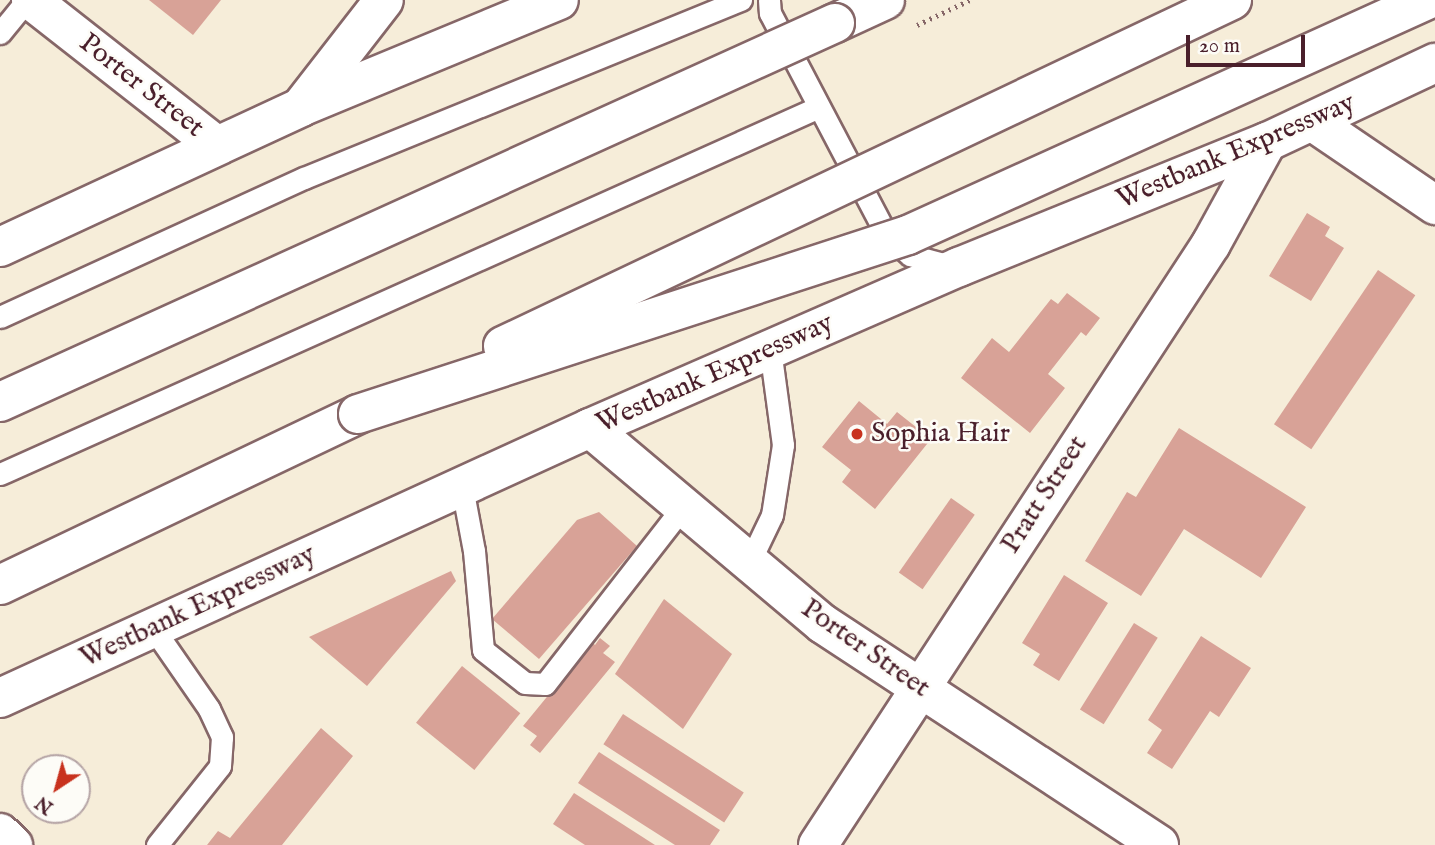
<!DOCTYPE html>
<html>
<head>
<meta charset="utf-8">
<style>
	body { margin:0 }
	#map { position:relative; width:1435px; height:845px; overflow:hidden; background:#f6edd9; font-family:"IM FELL English",serif }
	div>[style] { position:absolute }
	.building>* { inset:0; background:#d8a297; transform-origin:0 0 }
	.path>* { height:4.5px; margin-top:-2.25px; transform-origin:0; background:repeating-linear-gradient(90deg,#866768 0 2px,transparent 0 7px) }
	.roads { filter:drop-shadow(2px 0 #866768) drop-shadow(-2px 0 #866768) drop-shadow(0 2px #866768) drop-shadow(0 -2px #866768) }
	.lane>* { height:21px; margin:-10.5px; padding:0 10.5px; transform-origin:10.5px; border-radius:10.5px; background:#fff }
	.street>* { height:38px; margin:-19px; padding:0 19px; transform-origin:19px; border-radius:19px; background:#fff }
	.secondary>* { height:38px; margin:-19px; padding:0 19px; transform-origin:19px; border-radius:19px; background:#fff }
	.highway>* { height:38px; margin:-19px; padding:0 19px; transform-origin:19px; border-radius:19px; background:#fff }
	.bridges { filter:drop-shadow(2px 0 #866768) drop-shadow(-2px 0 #866768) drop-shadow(0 2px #866768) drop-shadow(0 -2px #866768) }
	.highway-bridge>* { height:38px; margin:-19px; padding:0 19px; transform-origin:19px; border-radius:19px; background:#fff }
	.dots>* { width:19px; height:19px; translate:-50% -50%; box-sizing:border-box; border:4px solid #fdfcf7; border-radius:50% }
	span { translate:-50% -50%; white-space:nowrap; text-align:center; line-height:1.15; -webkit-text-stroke:5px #fdfcf7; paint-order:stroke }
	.street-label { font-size:28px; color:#4a1f2b }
	.poi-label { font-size:28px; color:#4a1f2b }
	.left { translate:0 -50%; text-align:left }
	.north { position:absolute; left:21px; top:754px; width:70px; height:70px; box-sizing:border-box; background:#fdfcf7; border:2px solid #b5a4a5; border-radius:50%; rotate:216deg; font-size:19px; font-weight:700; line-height:28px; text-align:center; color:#4a1f2b }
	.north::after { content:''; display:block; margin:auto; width:24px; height:32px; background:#c8321e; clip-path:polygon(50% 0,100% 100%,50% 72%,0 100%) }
	.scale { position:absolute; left:1186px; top:35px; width:119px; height:32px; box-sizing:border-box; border:4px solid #4a1f2b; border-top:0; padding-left:9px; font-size:21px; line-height:24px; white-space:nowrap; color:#4a1f2b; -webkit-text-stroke:5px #fdfcf7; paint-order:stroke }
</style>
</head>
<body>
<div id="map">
	<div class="building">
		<i style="clip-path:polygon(149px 0,221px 0,193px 35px)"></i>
		<i style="clip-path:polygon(1307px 213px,1330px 227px,1325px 236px,1344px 248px,1311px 301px,1269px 276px)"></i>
		<i style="left:1378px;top:270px;width:45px;height:186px;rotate:34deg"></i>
		<i style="clip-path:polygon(1067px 293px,1100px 318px,1086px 336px,1081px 332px,1048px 374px,1065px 388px,1030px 433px,961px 378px,992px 338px,1009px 352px,1051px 299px,1058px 304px)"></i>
		<i style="clip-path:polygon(859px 401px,887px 424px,897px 412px,931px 439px,875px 509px,842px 482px,851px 470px,822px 447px)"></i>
		<i style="clip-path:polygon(1179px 428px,1306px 507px,1261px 578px,1184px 529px,1141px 596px,1085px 561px,1127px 492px,1136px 497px)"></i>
		<i style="left:951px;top:498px;width:29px;height:91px;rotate:35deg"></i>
		<i style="clip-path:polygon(599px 512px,637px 546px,539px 659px,492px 619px,577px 520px)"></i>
		<i style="clip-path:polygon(451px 571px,456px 581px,367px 686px,309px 637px)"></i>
		<i style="clip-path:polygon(1064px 575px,1108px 603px,1059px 681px,1033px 665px,1040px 654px,1022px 643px)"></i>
		<i style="clip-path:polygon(664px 599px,732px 654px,683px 729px,615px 674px)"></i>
		<i style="left:1134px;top:623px;width:28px;height:102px;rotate:32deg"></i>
		<i style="clip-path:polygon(1201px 636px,1251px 668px,1219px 717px,1210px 711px,1172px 769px,1147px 753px,1162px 730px,1148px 720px)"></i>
		<i style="clip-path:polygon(600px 638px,610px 646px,603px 653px,615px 662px,540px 753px,530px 745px,537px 736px,523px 726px,592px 642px,595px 645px)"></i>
		<i style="left:462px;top:666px;width:75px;height:73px;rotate:39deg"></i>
		<i style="left:623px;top:714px;width:144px;height:36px;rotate:33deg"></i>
		<i style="clip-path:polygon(321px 728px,353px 756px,282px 845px,207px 845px,218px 831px,230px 838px)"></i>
		<i style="clip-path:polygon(599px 752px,720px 830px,710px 845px,675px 845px,578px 783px)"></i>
		<i style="clip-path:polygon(574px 793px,655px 845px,585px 845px,553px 824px)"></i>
	</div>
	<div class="path">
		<i style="left:917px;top:25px;width:59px;rotate:-25.3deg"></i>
	</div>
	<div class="roads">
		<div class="lane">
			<i style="left:769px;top:0;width:13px;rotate:86deg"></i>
			<i style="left:770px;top:13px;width:250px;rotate:62.3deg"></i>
			<i style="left:886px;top:234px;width:32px;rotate:41deg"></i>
			<i style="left:910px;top:255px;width:42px;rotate:15deg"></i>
			<i style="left:0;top:33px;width:43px;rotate:-50.7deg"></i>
			<i style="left:0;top:317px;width:334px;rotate:-24.6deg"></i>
			<i style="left:304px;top:178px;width:472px;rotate:-22.2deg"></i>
			<i style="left:0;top:474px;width:897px;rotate:-24.14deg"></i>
			<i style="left:462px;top:487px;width:65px;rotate:79.4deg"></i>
			<i style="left:474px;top:551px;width:99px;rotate:84.8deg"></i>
			<i style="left:483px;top:650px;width:53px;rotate:38.2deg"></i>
			<i style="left:525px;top:683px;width:20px;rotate:3deg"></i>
			<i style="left:545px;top:684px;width:224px;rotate:-52.1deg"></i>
			<i style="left:749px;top:563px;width:53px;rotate:-64.4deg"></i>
			<i style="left:772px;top:515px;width:71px;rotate:-81.1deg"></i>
			<i style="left:783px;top:445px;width:97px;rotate:-97.7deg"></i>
			<i style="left:153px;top:628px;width:98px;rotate:55.3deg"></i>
			<i style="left:209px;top:709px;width:31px;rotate:65deg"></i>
			<i style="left:222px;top:737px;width:29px;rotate:94deg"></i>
			<i style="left:220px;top:766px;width:101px;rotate:128.6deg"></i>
		</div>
		<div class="street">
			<i style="left:31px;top:0;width:236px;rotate:38.1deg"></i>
			<i style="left:301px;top:107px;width:135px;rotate:-52.2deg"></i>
			<i style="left:1313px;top:122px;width:148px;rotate:34.2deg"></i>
			<i style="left:590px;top:428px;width:304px;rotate:40.1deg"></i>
			<i style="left:823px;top:624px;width:402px;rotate:33.3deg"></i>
			<i style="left:0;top:833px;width:18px;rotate:43deg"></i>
			<i style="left:818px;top:845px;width:718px;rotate:-56.82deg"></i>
			<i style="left:1211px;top:244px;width:116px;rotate:-61.2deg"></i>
		</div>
		<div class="secondary">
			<i style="left:0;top:247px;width:332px;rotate:-24.9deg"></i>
			<i style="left:301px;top:107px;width:279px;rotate:-22.5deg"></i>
			<i style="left:0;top:698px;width:649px;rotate:-24.59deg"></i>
			<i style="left:590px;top:428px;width:403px;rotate:-23.6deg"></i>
			<i style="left:959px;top:267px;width:332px;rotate:-22.1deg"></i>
			<i style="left:1267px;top:142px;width:186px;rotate:-25.2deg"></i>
		</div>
		<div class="highway">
			<i style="left:835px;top:23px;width:55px;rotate:-24.7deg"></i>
			<i style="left:0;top:585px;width:397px;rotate:-25.5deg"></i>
		</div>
	</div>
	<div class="bridges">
		<div class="highway-bridge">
			<i style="left:503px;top:346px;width:807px;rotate:-25.39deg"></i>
			<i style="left:0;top:402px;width:917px;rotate:-24.41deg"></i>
			<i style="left:358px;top:414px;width:578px;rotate:-18.03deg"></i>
			<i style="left:908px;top:235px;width:570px;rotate:-24.36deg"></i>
		</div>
	</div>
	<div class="dots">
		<i style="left:857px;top:434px;background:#c8321e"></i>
	</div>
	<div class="street-label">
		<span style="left:141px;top:86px;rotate:38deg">Porter Street</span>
		<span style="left:1236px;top:152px;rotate:-23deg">Westbank Expressway</span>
		<span style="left:715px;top:374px;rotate:-24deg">Westbank Expressway</span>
		<span style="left:1045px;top:495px;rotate:-57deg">Pratt Street</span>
		<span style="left:198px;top:607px;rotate:-25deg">Westbank Expressway</span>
		<span style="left:865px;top:649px;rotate:35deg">Porter Street</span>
	</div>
	<div class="poi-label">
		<span class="left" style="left:871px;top:434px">Sophia Hair</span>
	</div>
	<div class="north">N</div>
	<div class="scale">20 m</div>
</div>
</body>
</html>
